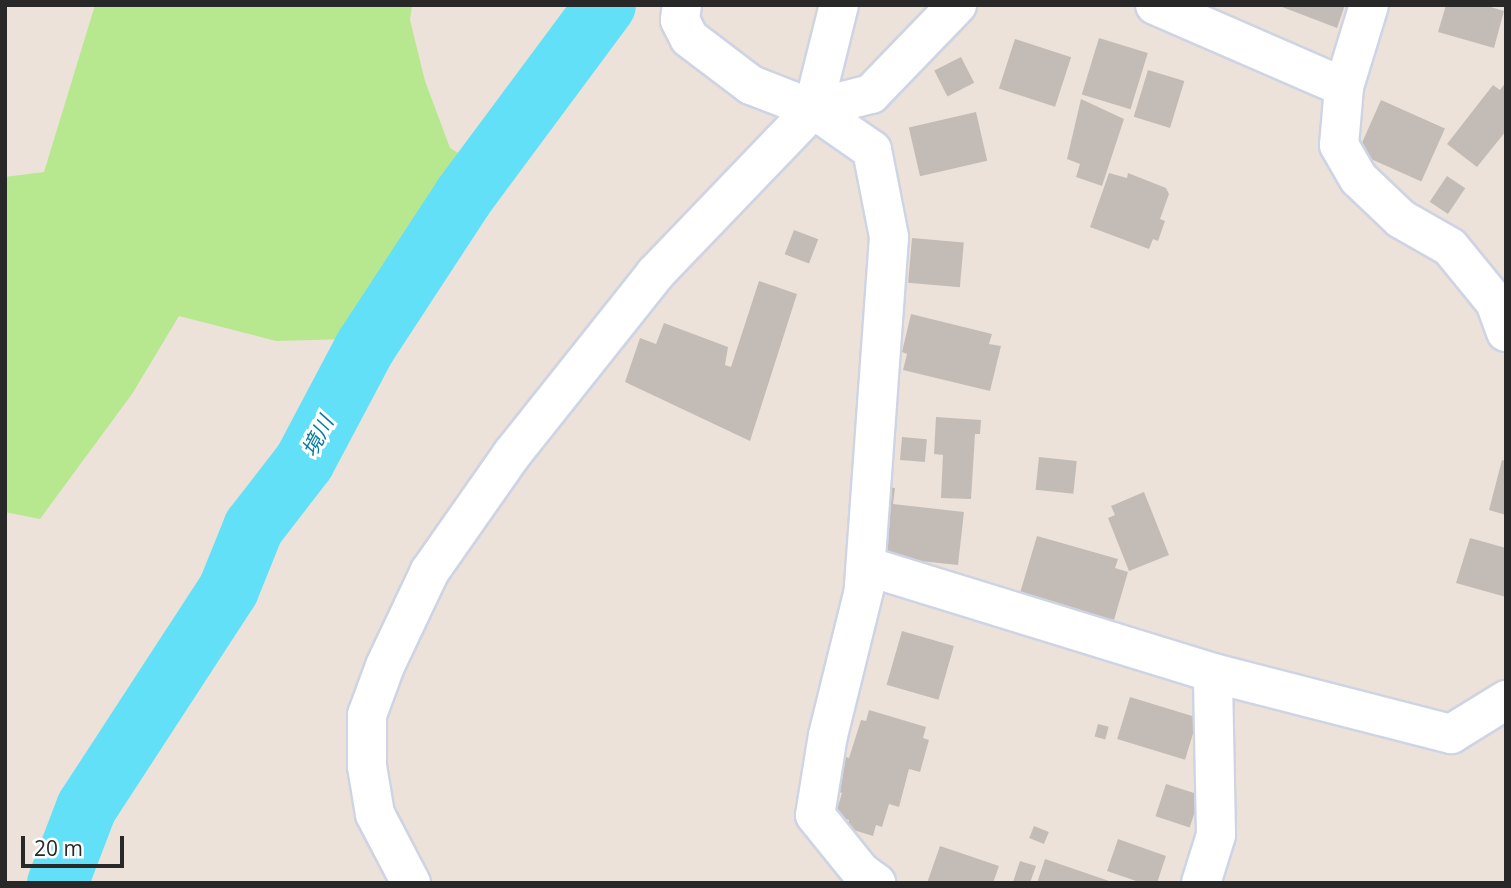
<!DOCTYPE html>
<html>
<head>
<meta charset="utf-8">
<style>
	body { margin:0 }
	#map { position:relative; width:1511px; height:888px; overflow:hidden; background:#ece2d9; font-family:"Open Sans","Noto Sans JP",sans-serif }
	div>[style] { position:absolute }
	.green>* { inset:0; background:#b7e890 }
	.river>* { height:61px; margin:-30.5px; padding:0 30.5px; transform-origin:30.5px; border-radius:30.5px; background:#62e0f7 }
	.building>* { inset:0; background:#c3bcb6; transform-origin:0 0 }
	.roads { filter:drop-shadow(2px 0 #ced4e3) drop-shadow(-2px 0 #ced4e3) drop-shadow(0 2px #ced4e3) drop-shadow(0 -2px #ced4e3) }
	.minor>* { height:38px; margin:-19px; padding:0 19px; transform-origin:19px; border-radius:19px; background:#fff }
	span { translate:-50% -50%; white-space:nowrap; text-align:center; line-height:1.15; -webkit-text-stroke:6px #fff; paint-order:stroke }
	.water-label { font-size:21px; color:#037ca2; font-style:italic }
	.frame { position:absolute; inset:0; border:7px solid #282828; pointer-events:none }
	.scale { position:absolute; left:21px; top:836px; width:103px; height:32px; box-sizing:border-box; border:4px solid #282828; border-top:0; padding-left:9px; font-size:21px; line-height:24px; white-space:nowrap; color:#282828; -webkit-text-stroke:5px #fff; paint-order:stroke }
</style>
</head>
<body>
<div id="map">
	<div class="green">
		<i style="clip-path:polygon(95px 5px,412px 5px,410px 20px,425px 81px,450px 148px,476px 164px,405px 277px,348px 339px,276px 341px,179px 316px,132px 394px,40px 519px,5px 512px,5px 177px,44px 172px)"></i>
	</div>
	<div class="river">
		<i style="left:57px;top:883px;width:81px;rotate:-69.1deg"></i>
		<i style="left:86px;top:807px;width:260px;rotate:-56.9deg"></i>
		<i style="left:228px;top:589px;width:67px;rotate:-68deg"></i>
		<i style="left:253px;top:527px;width:83px;rotate:-52.3deg"></i>
		<i style="left:304px;top:461px;width:130px;rotate:-62.1deg"></i>
		<i style="left:365px;top:346px;width:179px;rotate:-56.8deg"></i>
		<i style="left:463px;top:196px;width:238px;rotate:-53.4deg"></i>
	</div>
	<div class="building">
		<i style="clip-path:polygon(1277px 5px,1345px 5px,1337px 28px)"></i>
		<i style="clip-path:polygon(1446px 5px,1484px 5px,1504px 11px,1494px 48px,1438px 32px)"></i>
		<i style="left:1099px;top:38px;width:51px;height:59px;rotate:17deg"></i>
		<i style="left:1015px;top:39px;width:59px;height:52px;rotate:18deg"></i>
		<i style="left:961px;top:57px;width:29px;height:30px;rotate:63deg"></i>
		<i style="left:1148px;top:70px;width:38px;height:49px;rotate:17deg"></i>
		<i style="clip-path:polygon(1506px 82px,1506px 131px,1477px 167px,1447px 144px,1493px 85px,1500px 90px)"></i>
		<i style="clip-path:polygon(1081px 99px,1124px 119px,1102px 186px,1076px 177px,1080px 164px,1067px 159px)"></i>
		<i style="left:1381px;top:100px;width:70px;height:58px;rotate:24deg"></i>
		<i style="left:976px;top:112px;width:50px;height:69px;rotate:77deg"></i>
		<i style="clip-path:polygon(1109px 173px,1127px 178px,1128px 173px,1166px 188px,1169px 194px,1160px 219px,1165px 221px,1158px 241px,1153px 239px,1149px 249px,1090px 227px)"></i>
		<i style="left:1447px;top:176px;width:22px;height:31px;rotate:34deg"></i>
		<i style="left:794px;top:230px;width:26px;height:26px;rotate:21deg"></i>
		<i style="left:912px;top:238px;width:52px;height:45px;rotate:5deg"></i>
		<i style="clip-path:polygon(759px 281px,797px 294px,750px 441px,625px 382px,640px 338px,656px 344px,664px 323px,728px 347px,725px 365px,731px 367px)"></i>
		<i style="clip-path:polygon(911px 314px,992px 334px,989px 344px,1001px 346px,990px 391px,903px 370px,907px 354px,902px 352px)"></i>
		<i style="clip-path:polygon(936px 417px,981px 420px,980px 434px,975px 434px,971px 499px,941px 498px,943px 455px,934px 454px)"></i>
		<i style="left:902px;top:437px;width:25px;height:23px;rotate:5deg"></i>
		<i style="left:1039px;top:457px;width:38px;height:33px;rotate:6deg"></i>
		<i style="clip-path:polygon(1502px 460px,1506px 461px,1506px 515px,1489px 510px)"></i>
		<i style="clip-path:polygon(880px 486px,895px 488px,893px 504px,964px 512px,958px 565px,882px 557px)"></i>
		<i style="clip-path:polygon(1144px 492px,1169px 555px,1129px 571px,1108px 518px,1115px 515px,1111px 506px)"></i>
		<i style="clip-path:polygon(1037px 536px,1118px 559px,1115px 568px,1128px 572px,1114px 620px,1020px 593px)"></i>
		<i style="clip-path:polygon(1470px 538px,1506px 548px,1506px 597px,1456px 583px)"></i>
		<i style="left:902px;top:631px;width:54px;height:56px;rotate:16deg"></i>
		<i style="left:1130px;top:697px;width:71px;height:44px;rotate:17deg"></i>
		<i style="clip-path:polygon(869px 710px,926px 727px,923px 738px,929px 740px,920px 772px,909px 769px,899px 807px,889px 804px,882px 827px,876px 825px,873px 836px,847px 828px,849px 820px,835px 816px,842px 793px,833px 790px,843px 756px,849px 758px,861px 720px,866px 721px)"></i>
		<i style="left:1098px;top:724px;width:11px;height:13px;rotate:15deg"></i>
		<i style="left:1166px;top:784px;width:36px;height:34px;rotate:18deg"></i>
		<i style="left:1034px;top:826px;width:16px;height:13px;rotate:22deg"></i>
		<i style="clip-path:polygon(1118px 839px,1166px 856px,1157px 883px,1142px 883px,1107px 871px)"></i>
		<i style="clip-path:polygon(940px 846px,999px 866px,993px 883px,927px 883px)"></i>
		<i style="clip-path:polygon(1045px 859px,1112px 882px,1112px 883px,1037px 883px)"></i>
		<i style="clip-path:polygon(1020px 861px,1036px 866px,1030px 883px,1013px 882px)"></i>
	</div>
	<div class="roads">
		<div class="minor">
			<i style="left:682px;top:5px;width:15px;rotate:98deg"></i>
			<i style="left:680px;top:20px;width:20px;rotate:63deg"></i>
			<i style="left:689px;top:38px;width:78px;rotate:37.2deg"></i>
			<i style="left:751px;top:85px;width:66px;rotate:21.2deg"></i>
			<i style="left:813px;top:109px;width:72px;rotate:34.8deg"></i>
			<i style="left:872px;top:150px;width:89px;rotate:78.9deg"></i>
			<i style="left:889px;top:237px;width:354px;rotate:94.1deg"></i>
			<i style="left:864px;top:590px;width:149px;rotate:103.9deg"></i>
			<i style="left:828px;top:735px;width:81px;rotate:99.2deg"></i>
			<i style="left:815px;top:815px;width:73px;rotate:51.1deg"></i>
			<i style="left:861px;top:872px;width:19px;rotate:36deg"></i>
			<i style="left:1155px;top:5px;width:206px;rotate:23.5deg"></i>
			<i style="left:1369px;top:5px;width:86px;rotate:107deg"></i>
			<i style="left:1344px;top:87px;width:58px;rotate:94.9deg"></i>
			<i style="left:1339px;top:145px;width:39px;rotate:60deg"></i>
			<i style="left:1359px;top:179px;width:58px;rotate:43.6deg"></i>
			<i style="left:1401px;top:219px;width:56px;rotate:29.7deg"></i>
			<i style="left:1450px;top:247px;width:71px;rotate:50.7deg"></i>
			<i style="left:1495px;top:302px;width:32px;rotate:70deg"></i>
			<i style="left:813px;top:109px;width:60px;rotate:-14.5deg"></i>
			<i style="left:871px;top:94px;width:124px;rotate:-46deg"></i>
			<i style="left:866px;top:566px;width:363px;rotate:17.1deg"></i>
			<i style="left:1213px;top:673px;width:246px;rotate:14.4deg"></i>
			<i style="left:1451px;top:734px;width:65px;rotate:-31.7deg"></i>
			<i style="left:411px;top:883px;width:78px;rotate:-117.6deg"></i>
			<i style="left:375px;top:814px;width:49px;rotate:-99.5deg"></i>
			<i style="left:367px;top:766px;width:51px;rotate:-90deg"></i>
			<i style="left:367px;top:715px;width:52px;rotate:-69.8deg"></i>
			<i style="left:385px;top:666px;width:105px;rotate:-64.7deg"></i>
			<i style="left:430px;top:571px;width:143px;rotate:-55deg"></i>
			<i style="left:512px;top:454px;width:230px;rotate:-51.5deg"></i>
			<i style="left:655px;top:274px;width:228px;rotate:-46.2deg"></i>
			<i style="left:813px;top:109px;width:107px;rotate:-76deg"></i>
			<i style="left:1201px;top:883px;width:50px;rotate:-72.6deg"></i>
			<i style="left:1216px;top:835px;width:162px;rotate:-91.1deg"></i>
		</div>
	</div>
	<div class="water-label">
		<span style="left:317px;top:436px;rotate:-62deg">境川</span>
	</div>
	<div class="frame"></div>
	<div class="scale">20 m</div>
</div>
</body>
</html>
